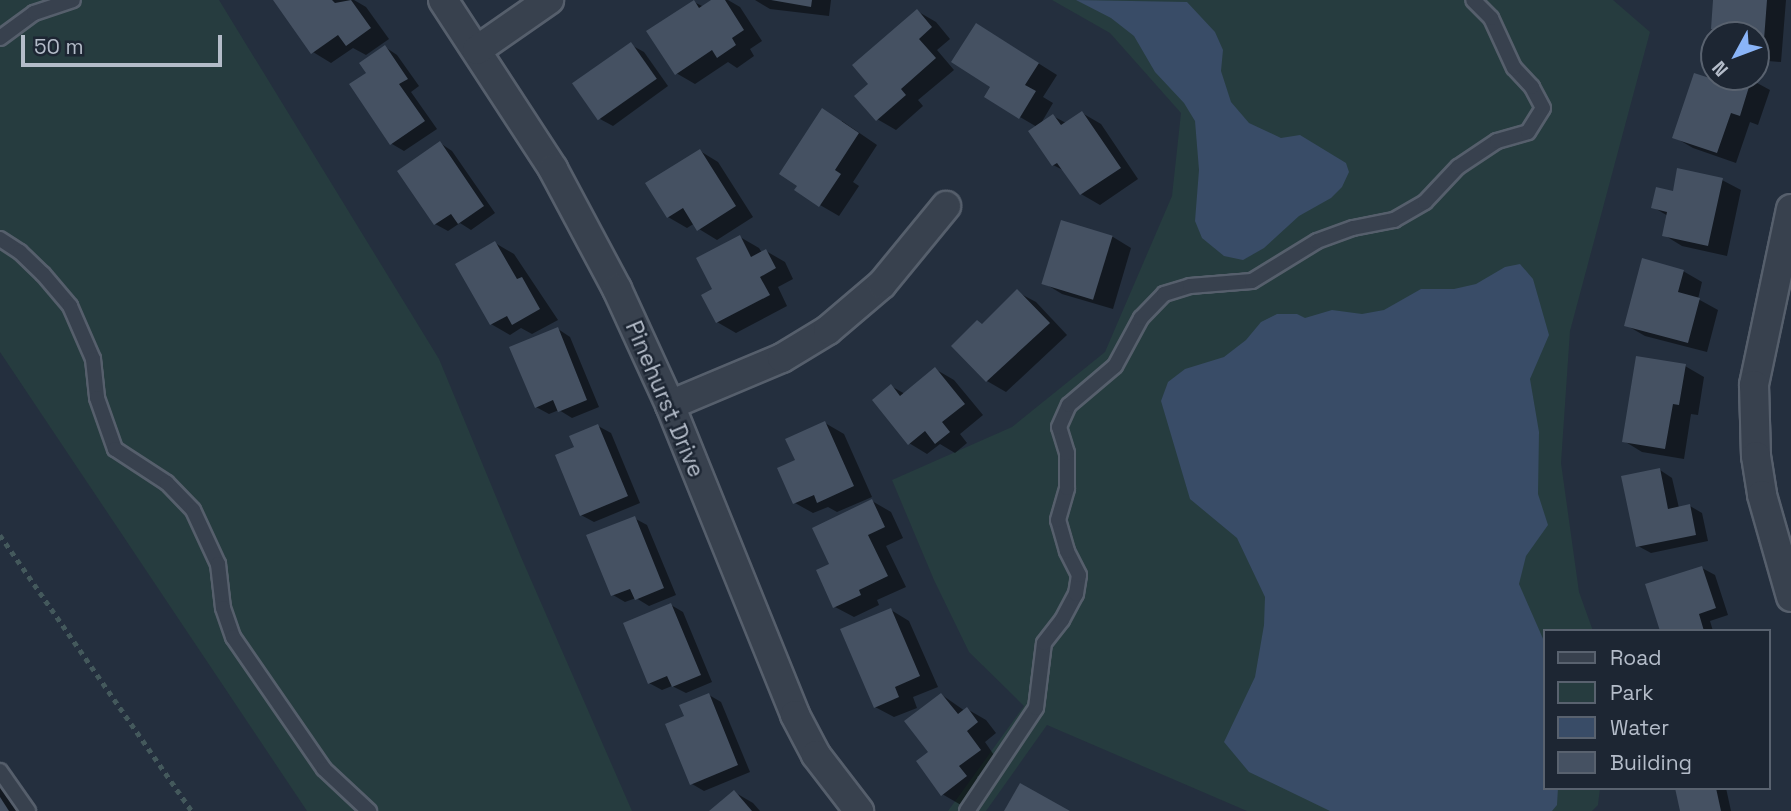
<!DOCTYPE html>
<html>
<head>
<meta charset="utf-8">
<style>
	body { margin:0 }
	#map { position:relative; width:1791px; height:811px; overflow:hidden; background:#242f3e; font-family:"Space Grotesk",sans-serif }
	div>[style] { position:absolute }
	.green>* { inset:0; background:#263c3f }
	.water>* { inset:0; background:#394c67 }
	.shadow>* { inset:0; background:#0007 }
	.building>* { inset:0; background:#455162; transform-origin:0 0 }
	.path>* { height:4.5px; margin-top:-2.25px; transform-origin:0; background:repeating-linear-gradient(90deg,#44595c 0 5px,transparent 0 10px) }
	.roads { filter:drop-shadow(2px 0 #565f6c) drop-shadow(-2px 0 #565f6c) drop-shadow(0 2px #565f6c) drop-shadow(0 -2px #565f6c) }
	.lane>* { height:14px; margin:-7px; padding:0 7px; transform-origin:7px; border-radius:7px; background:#38414e }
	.street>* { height:28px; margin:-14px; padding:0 14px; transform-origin:14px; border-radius:14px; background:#38414e }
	span { translate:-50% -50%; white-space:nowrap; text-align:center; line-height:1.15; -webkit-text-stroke:5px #1d2633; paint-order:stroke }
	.street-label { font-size:23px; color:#b4bcc9 }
	.legend { position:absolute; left:1543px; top:629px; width:228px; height:161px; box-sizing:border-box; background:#1d2633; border:2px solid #59626f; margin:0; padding:9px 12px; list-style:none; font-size:21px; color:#b4bcc9 }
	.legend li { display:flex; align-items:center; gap:14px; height:35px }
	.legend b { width:35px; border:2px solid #59626f }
	.north { position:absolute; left:1700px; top:21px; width:70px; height:70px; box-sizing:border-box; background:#1d2633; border:2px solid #59626f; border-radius:50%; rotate:229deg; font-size:19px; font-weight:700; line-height:28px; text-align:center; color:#b4bcc9 }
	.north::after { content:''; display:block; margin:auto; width:24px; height:32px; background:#8ab4f8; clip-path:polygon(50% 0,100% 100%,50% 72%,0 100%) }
	.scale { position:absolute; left:21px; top:35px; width:201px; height:32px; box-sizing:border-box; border:4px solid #b4bcc9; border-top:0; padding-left:9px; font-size:21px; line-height:24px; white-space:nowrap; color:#b4bcc9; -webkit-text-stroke:5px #1d2633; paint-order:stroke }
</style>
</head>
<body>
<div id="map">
	<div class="green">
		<i style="clip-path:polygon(0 0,219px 0,439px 359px,521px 557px,632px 811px,307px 811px,0 352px)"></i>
		<i style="clip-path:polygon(1052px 0,1613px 0,1650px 32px,1570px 331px,1561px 463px,1579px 592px,1593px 631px,1544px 631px,1544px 788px,1600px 788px,1598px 805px,1592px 811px,1247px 811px,1047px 725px,986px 811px,948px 811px,1024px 706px,969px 652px,934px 580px,892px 480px,1012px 427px,1105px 352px,1172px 196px,1181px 113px,1110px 33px)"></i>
	</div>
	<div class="water">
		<i style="clip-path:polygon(1076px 0,1187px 2px,1215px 32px,1223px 50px,1221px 71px,1231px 102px,1249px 123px,1281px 138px,1300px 135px,1346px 163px,1349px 172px,1342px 187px,1331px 198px,1299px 216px,1264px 248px,1243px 260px,1224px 256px,1202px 238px,1195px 221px,1199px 170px,1195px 121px,1184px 103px,1155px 72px,1134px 36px,1111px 18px)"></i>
		<i style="clip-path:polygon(1520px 264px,1533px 279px,1549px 335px,1530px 379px,1539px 432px,1538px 494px,1548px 525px,1526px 556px,1519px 584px,1544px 641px,1544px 788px,1558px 788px,1557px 805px,1552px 811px,1330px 811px,1249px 772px,1224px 742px,1255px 677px,1264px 625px,1265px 597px,1237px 538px,1190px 499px,1161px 401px,1168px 382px,1185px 369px,1224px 357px,1246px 340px,1261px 322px,1277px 314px,1297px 314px,1305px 318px,1332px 310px,1362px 314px,1384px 310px,1421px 289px,1454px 289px,1476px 284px,1505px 267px)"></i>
	</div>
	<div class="shadow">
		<i style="clip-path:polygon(275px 0,354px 0,366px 7px,389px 39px,366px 55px,353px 48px,331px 63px,313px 52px)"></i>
		<i style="clip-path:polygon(715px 0,728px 0,740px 7px,762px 41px,750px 49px,754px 56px,737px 68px,728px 62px,695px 84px,676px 73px,694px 2px,704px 7px)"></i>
		<i style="clip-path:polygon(755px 0,831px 0,829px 16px,770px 9px)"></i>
		<i style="clip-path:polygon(1715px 0,1786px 0,1781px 62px,1756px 60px,1756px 35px,1725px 35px,1712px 28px)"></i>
		<i style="clip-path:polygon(917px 11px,936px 22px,950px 39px,937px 50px,954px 70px,918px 100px,923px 106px,896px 130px,877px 119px,871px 84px)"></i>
		<i style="clip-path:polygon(995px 36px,1057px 75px,1043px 97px,1053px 103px,1040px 125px,1053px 116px,1066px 123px,1082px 113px,1101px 124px,1138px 179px,1100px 205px,1081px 194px,1065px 171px,1053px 165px,1037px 127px,1020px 117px,993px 87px)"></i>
		<i style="clip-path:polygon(631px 45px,644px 52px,668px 86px,613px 126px,600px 119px)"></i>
		<i style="clip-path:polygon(385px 47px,397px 55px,419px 86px,411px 92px,437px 129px,404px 151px,392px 144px,368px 74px)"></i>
		<i style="clip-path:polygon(1722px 77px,1746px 77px,1770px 90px,1758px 125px,1750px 122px,1736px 163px,1693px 148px,1674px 137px)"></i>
		<i style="clip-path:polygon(842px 121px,877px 145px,853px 182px,859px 186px,839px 216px,820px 205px)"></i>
		<i style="clip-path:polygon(440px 143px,452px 151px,495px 213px,471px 230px,460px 223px,448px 231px,435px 224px)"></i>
		<i style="clip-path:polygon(700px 151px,718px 162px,753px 217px,717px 240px,699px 229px,695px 223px,687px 228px,668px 217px)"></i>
		<i style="clip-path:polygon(1722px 180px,1741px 190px,1727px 256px,1682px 246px,1664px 235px,1668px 216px,1653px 207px,1674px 193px)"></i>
		<i style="clip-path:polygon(1062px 222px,1113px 237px,1131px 248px,1113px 309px,1062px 294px,1044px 283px)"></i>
		<i style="clip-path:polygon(740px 237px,759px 248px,762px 253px,766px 251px,785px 262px,793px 279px,778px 287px,787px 306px,736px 333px,717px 322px,715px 290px)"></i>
		<i style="clip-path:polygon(495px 243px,514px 254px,558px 320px,532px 334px,521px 328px,510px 335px,491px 324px)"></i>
		<i style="clip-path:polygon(1683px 271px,1702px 282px,1698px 299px,1718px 310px,1707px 352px,1645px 336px,1626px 325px)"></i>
		<i style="clip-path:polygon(1017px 292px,1036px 302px,1067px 335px,1006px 392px,987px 381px,983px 325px)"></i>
		<i style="clip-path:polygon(558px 329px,570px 337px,599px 407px,572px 418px,559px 410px,549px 414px,536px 407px)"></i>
		<i style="clip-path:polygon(1685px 366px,1704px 377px,1698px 415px,1691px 414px,1684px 459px,1642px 452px,1624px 441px)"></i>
		<i style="clip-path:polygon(935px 369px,954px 380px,983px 415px,960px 434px,967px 443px,955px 453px,940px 444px,927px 454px,909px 443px,891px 386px,905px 394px)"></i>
		<i style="clip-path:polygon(825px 423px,844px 434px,872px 497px,837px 512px,828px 507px,813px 513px,795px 503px,797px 461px)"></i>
		<i style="clip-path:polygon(598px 426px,611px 433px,640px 503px,594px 522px,581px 515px,576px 448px)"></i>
		<i style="clip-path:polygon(1660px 470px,1672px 478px,1679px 508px,1690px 506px,1702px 513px,1708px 541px,1651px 553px,1638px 546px)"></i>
		<i style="clip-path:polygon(872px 501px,891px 512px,903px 538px,886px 546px,906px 587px,877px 600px,879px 605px,854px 617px,835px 607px,832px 565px)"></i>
		<i style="clip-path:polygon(634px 518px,647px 525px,676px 595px,649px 606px,636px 598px,625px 602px,613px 595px)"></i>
		<i style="clip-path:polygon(1702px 568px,1715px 575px,1728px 615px,1710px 621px,1713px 631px,1662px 631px)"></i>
		<i style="clip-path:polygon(671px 605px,683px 612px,712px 682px,686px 693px,672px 686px,662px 690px,649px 683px)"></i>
		<i style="clip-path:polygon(891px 610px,909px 621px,938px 687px,913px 697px,917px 708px,894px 717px,875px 707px)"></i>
		<i style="clip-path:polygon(709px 695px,721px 702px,750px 772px,704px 791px,692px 784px,686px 717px)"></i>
		<i style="clip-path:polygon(942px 695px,965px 711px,967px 709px,986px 720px,996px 733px,985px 742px,998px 761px,977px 777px,985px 788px,961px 805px,942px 794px)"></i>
		<i style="clip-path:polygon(0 783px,19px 811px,0 811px)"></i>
		<i style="clip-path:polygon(1677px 788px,1726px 788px,1731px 811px,1682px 811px)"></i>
		<i style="clip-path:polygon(734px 792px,753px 803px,760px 811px,711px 811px)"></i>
	</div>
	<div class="building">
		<i style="clip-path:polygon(273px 0,332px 0,335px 3px,351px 0,371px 28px,346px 46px,338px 35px,311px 54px)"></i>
		<i style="clip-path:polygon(694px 0,699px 8px,711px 0,725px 0,744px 30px,732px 38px,736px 45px,717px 58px,712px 50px,675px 75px,646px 31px)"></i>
		<i style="clip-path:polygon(771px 0,812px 0,811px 7px)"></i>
		<i style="clip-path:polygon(1713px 0,1767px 0,1763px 53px,1756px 52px,1756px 35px,1728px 35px,1728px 30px,1711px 29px)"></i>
		<i style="clip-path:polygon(917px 9px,932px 27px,919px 39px,936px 58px,901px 89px,906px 95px,876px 121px,854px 96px,868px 84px,852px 65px)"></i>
		<i style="clip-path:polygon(976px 23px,1039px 63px,1025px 85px,1036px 91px,1019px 119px,984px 97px,990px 87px,951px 62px)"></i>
		<i style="left:631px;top:42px;width:45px;height:72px;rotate:55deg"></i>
		<i style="clip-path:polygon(385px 45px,408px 79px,399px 84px,425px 121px,390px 145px,349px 84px,366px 73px,359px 63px)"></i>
		<i style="clip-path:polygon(1694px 73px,1719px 81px,1720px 77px,1752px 77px,1740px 116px,1731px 113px,1717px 153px,1672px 138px)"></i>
		<i style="clip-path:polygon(822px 108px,859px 133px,835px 170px,841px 174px,819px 207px,794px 190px,797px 186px,779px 174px)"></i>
		<i style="clip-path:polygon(1082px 111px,1121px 168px,1080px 195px,1057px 163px,1052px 166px,1028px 131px,1053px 114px,1061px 125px)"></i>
		<i style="clip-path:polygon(440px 141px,484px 206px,458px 224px,451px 214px,434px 225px,397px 171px)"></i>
		<i style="clip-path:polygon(700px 149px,736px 206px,697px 231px,683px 208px,667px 218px,645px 183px)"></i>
		<i style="clip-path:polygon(1677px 168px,1723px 178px,1708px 246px,1662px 236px,1667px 212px,1651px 208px,1656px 187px,1673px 191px)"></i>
		<i style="left:1061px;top:220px;width:54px;height:67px;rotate:17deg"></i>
		<i style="clip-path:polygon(740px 235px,751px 257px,766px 249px,776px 268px,760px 277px,770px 295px,716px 323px,701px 295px,712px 289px,696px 258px)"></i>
		<i style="clip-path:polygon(495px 241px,517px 279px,522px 277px,540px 309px,512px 325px,507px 316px,490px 325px,455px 264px)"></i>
		<i style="clip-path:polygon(1642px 258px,1684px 270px,1678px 292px,1700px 298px,1688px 343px,1624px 326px)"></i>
		<i style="clip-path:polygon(1017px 289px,1050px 323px,986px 382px,951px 346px,977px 320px,982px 324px)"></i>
		<i style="clip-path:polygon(558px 327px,587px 400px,558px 412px,553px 400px,535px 408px,509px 347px)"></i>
		<i style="clip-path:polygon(1636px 356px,1686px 364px,1679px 405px,1673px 404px,1665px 449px,1622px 442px)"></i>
		<i style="clip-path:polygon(935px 367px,965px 404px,942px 422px,950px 432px,935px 444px,925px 431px,908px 445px,872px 400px,891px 384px,900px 396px)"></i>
		<i style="clip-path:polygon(825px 421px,854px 486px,817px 503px,814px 495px,793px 504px,777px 468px,795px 460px,785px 439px)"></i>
		<i style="clip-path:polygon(598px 424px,628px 496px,580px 516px,555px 455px,574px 447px,569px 436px)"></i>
		<i style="clip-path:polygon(1660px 468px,1668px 509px,1690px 504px,1696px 535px,1636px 547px,1621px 476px)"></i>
		<i style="clip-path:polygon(872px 499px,885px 527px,868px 535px,888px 576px,859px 590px,861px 595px,833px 608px,816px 570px,829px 564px,812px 528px)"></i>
		<i style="clip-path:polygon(635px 516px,664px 588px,635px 600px,630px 589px,611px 596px,586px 535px)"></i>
		<i style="clip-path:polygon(1702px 566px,1716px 608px,1699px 614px,1704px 631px,1660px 631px,1645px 584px)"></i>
		<i style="clip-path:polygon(671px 603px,701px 675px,672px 687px,667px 676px,648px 684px,623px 623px)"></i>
		<i style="clip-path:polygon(891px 608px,920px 676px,895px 687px,899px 697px,874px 708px,840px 629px)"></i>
		<i style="clip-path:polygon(709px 693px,738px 765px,690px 785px,665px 724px,684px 716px,679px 705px)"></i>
		<i style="clip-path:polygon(941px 693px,958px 714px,967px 707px,978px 722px,967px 731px,981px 750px,959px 766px,967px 776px,941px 796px,916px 761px,928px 752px,904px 721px)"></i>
		<i style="clip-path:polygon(1020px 783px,1070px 811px,1004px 811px)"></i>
		<i style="clip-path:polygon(1675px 788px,1716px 788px,1721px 811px,1680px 811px)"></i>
		<i style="clip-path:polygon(734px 790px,752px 811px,709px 811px)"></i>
		<i style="clip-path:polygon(0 797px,9px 811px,0 811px)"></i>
	</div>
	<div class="path">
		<i style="left:0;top:535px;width:336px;rotate:55.2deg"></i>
	</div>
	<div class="roads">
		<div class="lane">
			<i style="left:0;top:38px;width:42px;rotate:-36.3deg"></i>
			<i style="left:34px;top:13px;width:41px;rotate:-18.4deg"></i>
			<i style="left:0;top:239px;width:24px;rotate:33deg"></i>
			<i style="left:20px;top:252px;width:32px;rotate:44deg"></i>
			<i style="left:43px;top:274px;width:42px;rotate:49.8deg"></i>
			<i style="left:70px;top:306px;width:58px;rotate:66.5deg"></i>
			<i style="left:93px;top:359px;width:39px;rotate:84deg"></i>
			<i style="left:97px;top:398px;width:54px;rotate:70.6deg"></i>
			<i style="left:115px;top:449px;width:62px;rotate:33.2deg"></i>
			<i style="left:167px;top:483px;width:37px;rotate:46deg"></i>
			<i style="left:193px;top:510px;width:60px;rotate:65.2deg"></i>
			<i style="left:218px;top:564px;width:44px;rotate:83.5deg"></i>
			<i style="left:223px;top:608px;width:31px;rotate:71deg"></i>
			<i style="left:233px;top:637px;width:160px;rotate:55.4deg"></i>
			<i style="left:324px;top:769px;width:62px;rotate:43deg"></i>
			<i style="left:0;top:771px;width:49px;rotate:55deg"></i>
			<i style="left:967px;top:811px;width:124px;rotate:-56.2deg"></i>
			<i style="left:1036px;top:708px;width:65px;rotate:-83deg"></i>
			<i style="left:1044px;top:643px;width:29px;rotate:-52deg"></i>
			<i style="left:1062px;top:620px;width:30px;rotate:-62deg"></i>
			<i style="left:1076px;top:594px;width:19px;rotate:-81deg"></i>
			<i style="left:1079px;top:575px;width:27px;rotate:-117deg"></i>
			<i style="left:1067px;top:551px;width:32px;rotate:-106deg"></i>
			<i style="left:1058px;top:520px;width:33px;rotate:-74deg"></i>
			<i style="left:1067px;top:488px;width:35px;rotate:-90deg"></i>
			<i style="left:1067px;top:453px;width:27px;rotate:-107deg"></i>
			<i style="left:1059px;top:427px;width:24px;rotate:-66deg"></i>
			<i style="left:1069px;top:405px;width:60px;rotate:-40.3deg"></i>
			<i style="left:1115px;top:366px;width:55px;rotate:-61.6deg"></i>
			<i style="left:1141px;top:318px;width:33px;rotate:-46deg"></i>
			<i style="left:1164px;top:294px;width:27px;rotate:-17deg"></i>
			<i style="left:1190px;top:286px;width:62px;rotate:-4.6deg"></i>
			<i style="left:1252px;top:281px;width:76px;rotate:-31.6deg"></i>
			<i style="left:1317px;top:241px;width:38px;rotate:-20deg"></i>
			<i style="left:1353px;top:228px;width:42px;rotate:-11deg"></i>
			<i style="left:1394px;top:220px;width:36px;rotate:-30deg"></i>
			<i style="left:1425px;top:202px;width:48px;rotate:-46.7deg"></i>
			<i style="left:1458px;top:167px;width:47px;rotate:-33.7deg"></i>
			<i style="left:1497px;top:141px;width:32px;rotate:-16deg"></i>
			<i style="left:1528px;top:132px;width:28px;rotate:-58deg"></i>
			<i style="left:1543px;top:108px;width:24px;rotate:-118deg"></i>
			<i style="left:1532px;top:87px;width:26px;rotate:-133deg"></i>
			<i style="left:1514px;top:68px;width:55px;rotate:-114.7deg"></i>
			<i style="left:1491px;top:18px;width:25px;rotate:-135deg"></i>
		</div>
		<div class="street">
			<i style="left:443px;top:0;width:202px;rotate:56.9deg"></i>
			<i style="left:553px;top:169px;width:136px;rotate:61.9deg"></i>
			<i style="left:617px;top:289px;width:128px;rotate:65.4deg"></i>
			<i style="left:670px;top:405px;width:334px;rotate:68deg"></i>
			<i style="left:795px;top:715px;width:45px;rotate:62.3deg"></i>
			<i style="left:816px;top:755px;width:71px;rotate:52.5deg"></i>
			<i style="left:477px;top:50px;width:88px;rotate:-34.8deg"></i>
			<i style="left:1791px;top:209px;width:180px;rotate:101.9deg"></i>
			<i style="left:1754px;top:385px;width:71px;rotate:88.4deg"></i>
			<i style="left:1756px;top:456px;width:39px;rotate:81deg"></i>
			<i style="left:1762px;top:495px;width:106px;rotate:74.1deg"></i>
			<i style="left:670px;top:405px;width:121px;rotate:-22.8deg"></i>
			<i style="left:782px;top:358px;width:54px;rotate:-31.3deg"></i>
			<i style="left:828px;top:330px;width:71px;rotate:-40.4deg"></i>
			<i style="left:882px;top:284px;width:101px;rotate:-50.6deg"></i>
		</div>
	</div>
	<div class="street-label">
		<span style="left:665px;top:399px;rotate:67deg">Pinehurst Drive</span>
	</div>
	<ul class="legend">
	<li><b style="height:9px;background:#38414e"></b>Road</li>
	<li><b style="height:19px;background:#263c3f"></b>Park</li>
	<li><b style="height:19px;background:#394c67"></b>Water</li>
	<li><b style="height:19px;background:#455162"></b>Building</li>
	</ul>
	<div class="north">N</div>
	<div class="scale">50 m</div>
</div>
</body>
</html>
